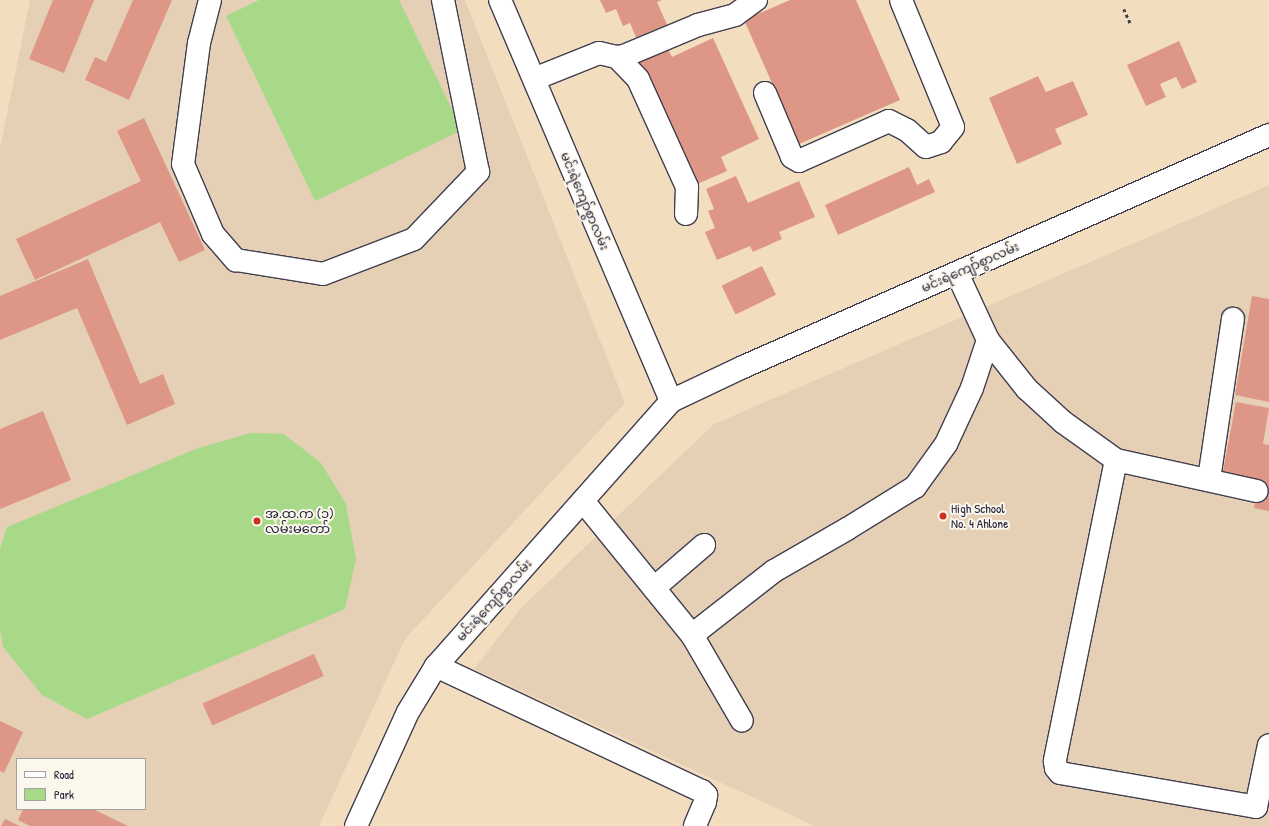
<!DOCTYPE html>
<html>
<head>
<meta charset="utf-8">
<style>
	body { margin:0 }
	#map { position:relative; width:1269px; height:826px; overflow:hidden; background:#f2debf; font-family:"Patrick Hand","Noto Sans Myanmar",sans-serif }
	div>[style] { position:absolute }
	.built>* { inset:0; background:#e5d0b6 }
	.green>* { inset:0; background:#a7d989 }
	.building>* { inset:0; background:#de9786; transform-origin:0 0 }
	.path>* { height:2.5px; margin-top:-1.25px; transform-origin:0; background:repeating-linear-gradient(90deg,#413e4f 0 3px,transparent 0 6px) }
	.roads { filter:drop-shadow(1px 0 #413e4f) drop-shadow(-1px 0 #413e4f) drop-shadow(0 1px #413e4f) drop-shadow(0 -1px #413e4f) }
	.minor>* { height:22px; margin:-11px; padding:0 11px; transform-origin:11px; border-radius:11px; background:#fff }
	.major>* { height:22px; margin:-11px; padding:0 11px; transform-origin:11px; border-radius:11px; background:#fff }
	.dots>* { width:11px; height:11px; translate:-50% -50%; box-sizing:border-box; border:2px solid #fbf7ec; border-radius:50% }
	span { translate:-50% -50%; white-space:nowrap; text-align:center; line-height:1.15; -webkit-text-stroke:4px #fbf7ec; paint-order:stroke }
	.street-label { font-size:13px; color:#22223b }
	.poi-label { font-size:13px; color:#22223b }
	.left { translate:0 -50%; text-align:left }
	.legend { position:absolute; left:16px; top:758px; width:130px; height:52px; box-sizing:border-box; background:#fbf7ec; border:1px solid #a4a2a5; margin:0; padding:5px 7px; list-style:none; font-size:12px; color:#22223b }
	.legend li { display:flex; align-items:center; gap:8px; height:20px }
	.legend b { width:20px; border:1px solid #a4a2a5 }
</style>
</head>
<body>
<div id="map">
	<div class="built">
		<i style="clip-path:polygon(evenodd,30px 0,465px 0,625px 403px,405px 639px,319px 826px,0 826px,0 148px,30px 0,17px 759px,145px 759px,145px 809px,17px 809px,17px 759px)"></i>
		<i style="clip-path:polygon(1269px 185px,1269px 826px,815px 826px,474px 669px,521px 608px,714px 424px)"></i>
	</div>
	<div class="green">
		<i style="clip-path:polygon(259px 0,399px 0,462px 130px,315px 201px,226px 16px)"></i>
		<i style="clip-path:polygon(250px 433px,284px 434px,321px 463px,346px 504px,356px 559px,345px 609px,87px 719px,42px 695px,3px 647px,0 629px,0 549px,7px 527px,196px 449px)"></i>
	</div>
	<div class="building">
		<i style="clip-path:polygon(53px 0,94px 0,64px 73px,29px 59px)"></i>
		<i style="clip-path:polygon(133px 0,172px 0,129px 100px,85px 80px,95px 57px,106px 62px)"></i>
		<i style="clip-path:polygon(600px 0,662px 0,657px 2px,669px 29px,638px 42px,630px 23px,623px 26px,616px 9px,606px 13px)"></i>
		<i style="clip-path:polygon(790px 0,856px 0,900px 100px,799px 144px,744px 20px)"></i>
		<i style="clip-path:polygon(713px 38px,759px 139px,721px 157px,727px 171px,695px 185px,635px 54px,664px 41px,672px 57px)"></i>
		<i style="clip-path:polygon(1179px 41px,1197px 82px,1182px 89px,1176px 77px,1160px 84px,1166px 97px,1146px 106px,1127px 65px)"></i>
		<i style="clip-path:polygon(1038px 76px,1046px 92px,1073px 81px,1088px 115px,1055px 129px,1062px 144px,1017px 164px,989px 98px)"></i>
		<i style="clip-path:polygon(144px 118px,205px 250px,179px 262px,160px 222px,35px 280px,16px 239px,141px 181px,117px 131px)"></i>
		<i style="clip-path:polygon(909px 167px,917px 185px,929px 179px,935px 192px,838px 235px,825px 205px)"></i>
		<i style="clip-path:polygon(736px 176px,748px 203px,799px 181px,815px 217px,779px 232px,782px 239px,753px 252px,750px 246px,717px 260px,705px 232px,715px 228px,708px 211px,714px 209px,706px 189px)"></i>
		<i style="clip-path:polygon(88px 259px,140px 384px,163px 374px,175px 404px,127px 425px,77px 308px,0 340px,0 296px)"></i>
		<i style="left:762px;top:266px;width:32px;height:45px;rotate:64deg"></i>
		<i style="clip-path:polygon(1252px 296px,1269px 299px,1269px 402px,1235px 395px)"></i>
		<i style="clip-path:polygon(1236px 402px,1269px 408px,1263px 444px,1269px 445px,1269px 511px,1254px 508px,1257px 491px,1222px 476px)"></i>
		<i style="clip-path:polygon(43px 411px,71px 480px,0 509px,0 429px)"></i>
		<i style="left:314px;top:654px;width:24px;height:122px;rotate:66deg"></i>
		<i style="clip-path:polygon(0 721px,23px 732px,4px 773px,0 771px)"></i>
		<i style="clip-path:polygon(23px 809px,93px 809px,128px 826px,30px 826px,18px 820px)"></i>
		<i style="clip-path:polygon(5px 819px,20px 826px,1px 826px)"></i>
	</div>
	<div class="path">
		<i style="left:1124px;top:9px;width:17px;rotate:66deg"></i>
	</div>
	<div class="roads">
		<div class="minor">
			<i style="left:210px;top:0;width:44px;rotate:104.3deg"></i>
			<i style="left:199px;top:43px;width:122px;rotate:97.5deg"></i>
			<i style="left:183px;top:164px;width:76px;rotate:66.8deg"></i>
			<i style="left:213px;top:234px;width:35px;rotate:49deg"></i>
			<i style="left:236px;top:260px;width:88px;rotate:9.1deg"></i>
			<i style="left:323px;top:274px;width:97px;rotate:-21deg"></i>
			<i style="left:414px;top:239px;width:93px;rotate:-46.3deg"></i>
			<i style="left:478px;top:172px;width:176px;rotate:-101.5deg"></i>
			<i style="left:617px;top:57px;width:30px;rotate:46deg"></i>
			<i style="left:638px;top:79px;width:119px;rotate:65.6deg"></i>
			<i style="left:687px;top:187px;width:27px;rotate:92deg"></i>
			<i style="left:534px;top:79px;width:70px;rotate:-21.8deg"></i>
			<i style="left:599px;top:53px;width:18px;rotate:13deg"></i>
			<i style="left:617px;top:57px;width:7px;rotate:-8deg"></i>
			<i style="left:624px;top:56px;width:80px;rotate:-22.7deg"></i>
			<i style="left:698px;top:25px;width:38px;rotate:-15deg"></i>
			<i style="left:735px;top:15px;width:26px;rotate:-36deg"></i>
			<i style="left:765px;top:93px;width:69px;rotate:67.1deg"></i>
			<i style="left:792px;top:157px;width:8px;rotate:30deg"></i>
			<i style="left:799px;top:161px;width:98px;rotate:-24deg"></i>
			<i style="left:889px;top:121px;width:20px;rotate:27deg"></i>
			<i style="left:907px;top:130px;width:25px;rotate:42deg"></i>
			<i style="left:926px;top:147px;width:16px;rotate:-18deg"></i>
			<i style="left:941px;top:142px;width:19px;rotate:-51deg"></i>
			<i style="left:953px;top:127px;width:137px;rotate:-112.3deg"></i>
			<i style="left:957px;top:273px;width:74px;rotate:65.2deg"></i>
			<i style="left:988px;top:340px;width:63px;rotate:51.5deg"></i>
			<i style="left:1027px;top:389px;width:49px;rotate:42.5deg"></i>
			<i style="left:1063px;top:422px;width:65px;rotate:35.6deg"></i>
			<i style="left:1116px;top:460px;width:144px;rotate:12.4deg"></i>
			<i style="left:1116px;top:460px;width:307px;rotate:101.5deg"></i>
			<i style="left:1055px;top:761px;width:7px;rotate:82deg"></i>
			<i style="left:1056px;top:768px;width:6px;rotate:51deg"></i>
			<i style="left:1060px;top:773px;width:199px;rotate:9.8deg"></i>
			<i style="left:1256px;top:807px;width:63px;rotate:-78.2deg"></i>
			<i style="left:1209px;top:479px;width:162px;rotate:-81.5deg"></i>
			<i style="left:583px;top:501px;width:173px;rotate:50.9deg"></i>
			<i style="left:692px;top:635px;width:99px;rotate:59.8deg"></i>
			<i style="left:654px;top:588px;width:66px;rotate:-40.7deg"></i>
			<i style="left:692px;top:635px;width:104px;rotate:-38deg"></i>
			<i style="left:774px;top:571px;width:84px;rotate:-29.9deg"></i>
			<i style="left:847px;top:529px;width:80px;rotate:-31.7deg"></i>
			<i style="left:915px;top:487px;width:53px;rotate:-54.2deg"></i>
			<i style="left:946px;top:444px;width:62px;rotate:-65.1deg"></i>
			<i style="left:972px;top:388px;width:51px;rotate:-71.6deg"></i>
			<i style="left:436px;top:666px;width:294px;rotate:25.2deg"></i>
			<i style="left:702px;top:791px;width:6px;rotate:45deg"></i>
			<i style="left:706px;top:795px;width:7px;rotate:98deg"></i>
			<i style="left:705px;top:802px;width:26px;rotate:113deg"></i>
		</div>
		<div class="major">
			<i style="left:500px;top:0;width:436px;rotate:66.9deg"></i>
			<i style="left:356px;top:826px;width:125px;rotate:-65.5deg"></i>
			<i style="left:408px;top:712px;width:54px;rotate:-58.7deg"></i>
			<i style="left:436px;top:666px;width:354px;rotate:-48.4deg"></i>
			<i style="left:671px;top:401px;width:80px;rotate:-25.3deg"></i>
			<i style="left:743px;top:367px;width:575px;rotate:-23.8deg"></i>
		</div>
	</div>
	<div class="dots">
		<i style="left:943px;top:516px;background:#c8321e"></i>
		<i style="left:257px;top:521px;background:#c8321e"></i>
	</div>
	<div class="street-label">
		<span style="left:585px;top:201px;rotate:67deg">မင်းရဲကျော်စွာလမ်း</span>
		<span style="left:970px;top:267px;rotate:-24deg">မင်းရဲကျော်စွာလမ်း</span>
		<span style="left:494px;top:600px;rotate:-48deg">မင်းရဲကျော်စွာလမ်း</span>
	</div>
	<div class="poi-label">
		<span class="left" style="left:951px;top:516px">High School<br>No. 4 Ahlone</span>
		<span class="left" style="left:265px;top:521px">အ.ထ.က (၁)<br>လမ်းမတော်</span>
	</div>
	<ul class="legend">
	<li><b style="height:5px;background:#fff"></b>Road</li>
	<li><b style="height:11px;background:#a7d989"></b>Park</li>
	</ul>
</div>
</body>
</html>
